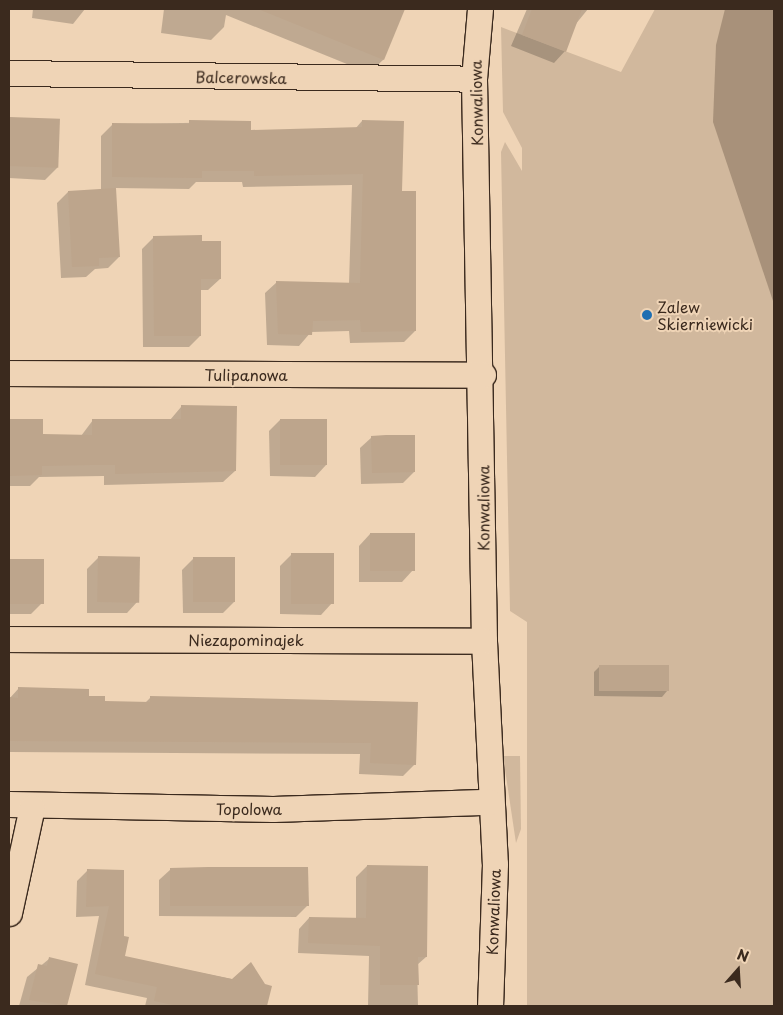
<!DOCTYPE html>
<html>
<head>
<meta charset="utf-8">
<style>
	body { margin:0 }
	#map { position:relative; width:783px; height:1015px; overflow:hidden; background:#efd4b6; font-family:"Playpen Sans",sans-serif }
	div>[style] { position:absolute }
	.green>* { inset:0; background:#d1b89d }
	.water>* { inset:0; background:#a8917a }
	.shadow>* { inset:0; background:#0003 }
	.building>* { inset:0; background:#bda58c; transform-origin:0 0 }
	.roads { filter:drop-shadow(1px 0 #3b2a1e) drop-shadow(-1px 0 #3b2a1e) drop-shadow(0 1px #3b2a1e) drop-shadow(0 -1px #3b2a1e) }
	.street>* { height:25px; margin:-12.5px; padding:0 12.5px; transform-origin:12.5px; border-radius:12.5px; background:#efd4b6 }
	.dots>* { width:14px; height:14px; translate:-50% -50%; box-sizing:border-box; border:2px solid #efd4b6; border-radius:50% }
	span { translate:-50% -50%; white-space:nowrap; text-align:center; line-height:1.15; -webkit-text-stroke:4px #efd4b6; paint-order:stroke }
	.street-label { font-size:15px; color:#3b2a1e }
	.poi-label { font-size:15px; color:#3b2a1e }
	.left { translate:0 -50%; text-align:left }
	.frame { position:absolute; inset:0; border:10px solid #3b2a1e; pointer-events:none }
	.north { position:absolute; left:713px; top:945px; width:50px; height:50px; -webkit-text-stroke:4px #efd4b6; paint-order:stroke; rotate:19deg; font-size:14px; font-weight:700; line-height:20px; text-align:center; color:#3b2a1e }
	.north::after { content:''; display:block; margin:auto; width:18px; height:22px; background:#3b2a1e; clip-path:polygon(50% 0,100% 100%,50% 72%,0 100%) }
</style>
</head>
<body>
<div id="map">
	<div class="green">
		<i style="clip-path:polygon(655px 9px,774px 9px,774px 1006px,527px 1006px,527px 622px,510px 611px,501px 152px,505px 142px,522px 171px,522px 148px,503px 112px,501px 27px,621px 72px)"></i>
		<i style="clip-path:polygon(503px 756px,520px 756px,521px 829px,516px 843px)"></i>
	</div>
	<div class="water">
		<i style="clip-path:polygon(725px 9px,774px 9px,774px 304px,713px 122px,716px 45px)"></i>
	</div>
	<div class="shadow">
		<i style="clip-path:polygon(33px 9px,85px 9px,73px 24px,32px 18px)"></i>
		<i style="clip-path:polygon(164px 9px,403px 9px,383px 60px,369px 73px,226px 15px,224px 27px,211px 40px,161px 33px)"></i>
		<i style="clip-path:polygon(527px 9px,588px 9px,575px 25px,565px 51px,554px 63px,511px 46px)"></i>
		<i style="clip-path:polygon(9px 119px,59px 121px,57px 168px,45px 180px,9px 178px)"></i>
		<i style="clip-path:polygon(362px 121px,401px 192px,415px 331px,404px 342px,350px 343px,349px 331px,311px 332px,299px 346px,267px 345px,265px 293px,277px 282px,349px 284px,352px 185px,243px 187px,242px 182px,196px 182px,189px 189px,115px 188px,119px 257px,108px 268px,95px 269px,86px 277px,61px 278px,57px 203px,68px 192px,101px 190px,101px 136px,113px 124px,250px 122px,250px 131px,355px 129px)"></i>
		<i style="clip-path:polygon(154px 237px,200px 242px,220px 279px,208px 290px,200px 290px,200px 336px,189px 347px,143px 347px,142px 249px)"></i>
		<i style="clip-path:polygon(181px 407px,235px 471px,223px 482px,104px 485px,104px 476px,39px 477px,30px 486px,9px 486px,9px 420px,42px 420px,42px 436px,81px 436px,93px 420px,170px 420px)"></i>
		<i style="clip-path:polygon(280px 420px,326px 465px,315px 477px,270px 476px,269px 431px)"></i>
		<i style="clip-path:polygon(372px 437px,414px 472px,403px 483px,361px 484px,360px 448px)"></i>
		<i style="clip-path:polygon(370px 534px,413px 570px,402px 582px,359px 582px,359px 546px)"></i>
		<i style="clip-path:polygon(292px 554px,332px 603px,321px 615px,280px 614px,280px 566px)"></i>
		<i style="clip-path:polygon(98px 558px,138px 601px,127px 613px,87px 613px,87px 569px)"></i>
		<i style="clip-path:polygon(194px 558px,234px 602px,223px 613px,183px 613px,182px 570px)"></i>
		<i style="clip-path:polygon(9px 560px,42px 560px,42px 603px,31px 614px,9px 614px)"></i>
		<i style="clip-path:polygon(600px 666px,667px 691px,662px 697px,594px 696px,594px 672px)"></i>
		<i style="clip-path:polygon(19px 688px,104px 702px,145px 703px,150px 698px,417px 703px,415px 764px,403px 776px,359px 774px,360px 754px,9px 752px,9px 699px)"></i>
		<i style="clip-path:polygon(367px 866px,426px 957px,417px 965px,418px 1006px,368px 1006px,369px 956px,298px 953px,299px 929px,309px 918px,356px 919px,356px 877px)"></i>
		<i style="clip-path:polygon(171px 869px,308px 905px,296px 917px,159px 916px,159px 880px)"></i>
		<i style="clip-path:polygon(87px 871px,122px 871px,123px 957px,271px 987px,266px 1006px,145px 1006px,147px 998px,85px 985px,99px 916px,76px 917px,77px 881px)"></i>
		<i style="clip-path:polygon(49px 959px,76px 965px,66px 1006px,19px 1006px,27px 977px)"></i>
	</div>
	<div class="building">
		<i style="clip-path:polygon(258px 9px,405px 9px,384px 60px)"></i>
		<i style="clip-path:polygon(532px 9px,582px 9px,566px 52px,522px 35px)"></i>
		<i style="left:9px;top:117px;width:51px;height:49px;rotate:2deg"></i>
		<i style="clip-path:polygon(189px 120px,251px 121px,251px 130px,362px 127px,362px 120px,404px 121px,402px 191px,416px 191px,416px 331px,361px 332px,360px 320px,313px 321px,312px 335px,278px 334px,276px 281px,360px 283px,363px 174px,254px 176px,254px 171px,202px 171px,202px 178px,112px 177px,112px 123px,189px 124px)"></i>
		<i style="clip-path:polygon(116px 188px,120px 257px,99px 258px,99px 266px,72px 267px,68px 191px)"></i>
		<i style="clip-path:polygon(202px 235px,202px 241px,221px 241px,221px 279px,201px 279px,201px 336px,154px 336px,153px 236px)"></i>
		<i style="clip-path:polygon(181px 405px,237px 406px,236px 471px,115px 474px,115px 465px,93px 465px,42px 466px,42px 475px,9px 476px,9px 419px,43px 419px,43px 434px,92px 435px,92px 419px,181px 419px)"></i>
		<i style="left:280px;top:419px;width:47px;height:46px"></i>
		<i style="clip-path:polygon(386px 435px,415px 435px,415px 472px,372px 473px,371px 436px)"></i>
		<i style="left:370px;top:533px;width:45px;height:38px"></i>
		<i style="left:291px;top:553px;width:43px;height:51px"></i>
		<i style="left:98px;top:556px;width:42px;height:46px;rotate:1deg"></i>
		<i style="left:193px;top:557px;width:42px;height:45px"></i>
		<i style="left:9px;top:559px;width:35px;height:45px"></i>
		<i style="left:599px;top:665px;width:70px;height:26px"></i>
		<i style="clip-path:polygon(18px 687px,89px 689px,89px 696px,105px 696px,105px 701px,150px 702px,150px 696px,418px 702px,416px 765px,370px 763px,371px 743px,9px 741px,9px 697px,18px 698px)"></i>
		<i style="clip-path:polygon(367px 865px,428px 866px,427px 957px,418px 957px,419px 985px,380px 985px,380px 946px,308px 943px,309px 917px,366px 918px)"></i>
		<i style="clip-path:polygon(208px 867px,308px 867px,309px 906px,170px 906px,170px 868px)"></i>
		<i style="clip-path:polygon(87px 869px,124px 870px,124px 936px,129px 937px,125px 956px,232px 979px,251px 962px,265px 984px,272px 986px,267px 1006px,178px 1006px,154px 1001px,157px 987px,95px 974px,109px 906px,86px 907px)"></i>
		<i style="clip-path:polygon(49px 957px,78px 964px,67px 1006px,29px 1000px,38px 964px,47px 966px)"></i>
	</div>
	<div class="roads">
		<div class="street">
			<i style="left:480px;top:9px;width:70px;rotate:94.9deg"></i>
			<i style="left:474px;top:79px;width:562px;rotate:88.98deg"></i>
			<i style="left:484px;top:641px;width:223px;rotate:87.2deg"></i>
			<i style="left:495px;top:864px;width:142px;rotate:92deg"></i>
			<i style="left:9px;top:73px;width:465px;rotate:0.7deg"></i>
			<i style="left:9px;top:373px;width:474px;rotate:0.2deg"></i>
			<i style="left:9px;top:639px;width:475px;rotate:0.2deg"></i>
			<i style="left:9px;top:804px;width:264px;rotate:1.1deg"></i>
			<i style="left:273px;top:809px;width:216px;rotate:-1.9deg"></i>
			<i style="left:9px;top:913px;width:108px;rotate:-77.8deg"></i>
		</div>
	</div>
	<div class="dots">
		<i style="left:647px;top:315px;background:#1f6fb2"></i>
	</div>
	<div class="street-label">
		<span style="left:241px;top:77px;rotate:1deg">Balcerowska</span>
		<span style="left:476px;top:103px;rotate:-91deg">Konwaliowa</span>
		<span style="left:246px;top:375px">Tulipanowa</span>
		<span style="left:483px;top:508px;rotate:-90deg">Konwaliowa</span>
		<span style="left:246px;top:640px">Niezapominajek</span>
		<span style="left:249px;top:809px">Topolowa</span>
		<span style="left:493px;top:912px;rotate:-88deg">Konwaliowa</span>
	</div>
	<div class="poi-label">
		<span class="left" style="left:657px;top:315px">Zalew<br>Skierniewicki</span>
	</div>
	<div class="frame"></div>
	<div class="north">N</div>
</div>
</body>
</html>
